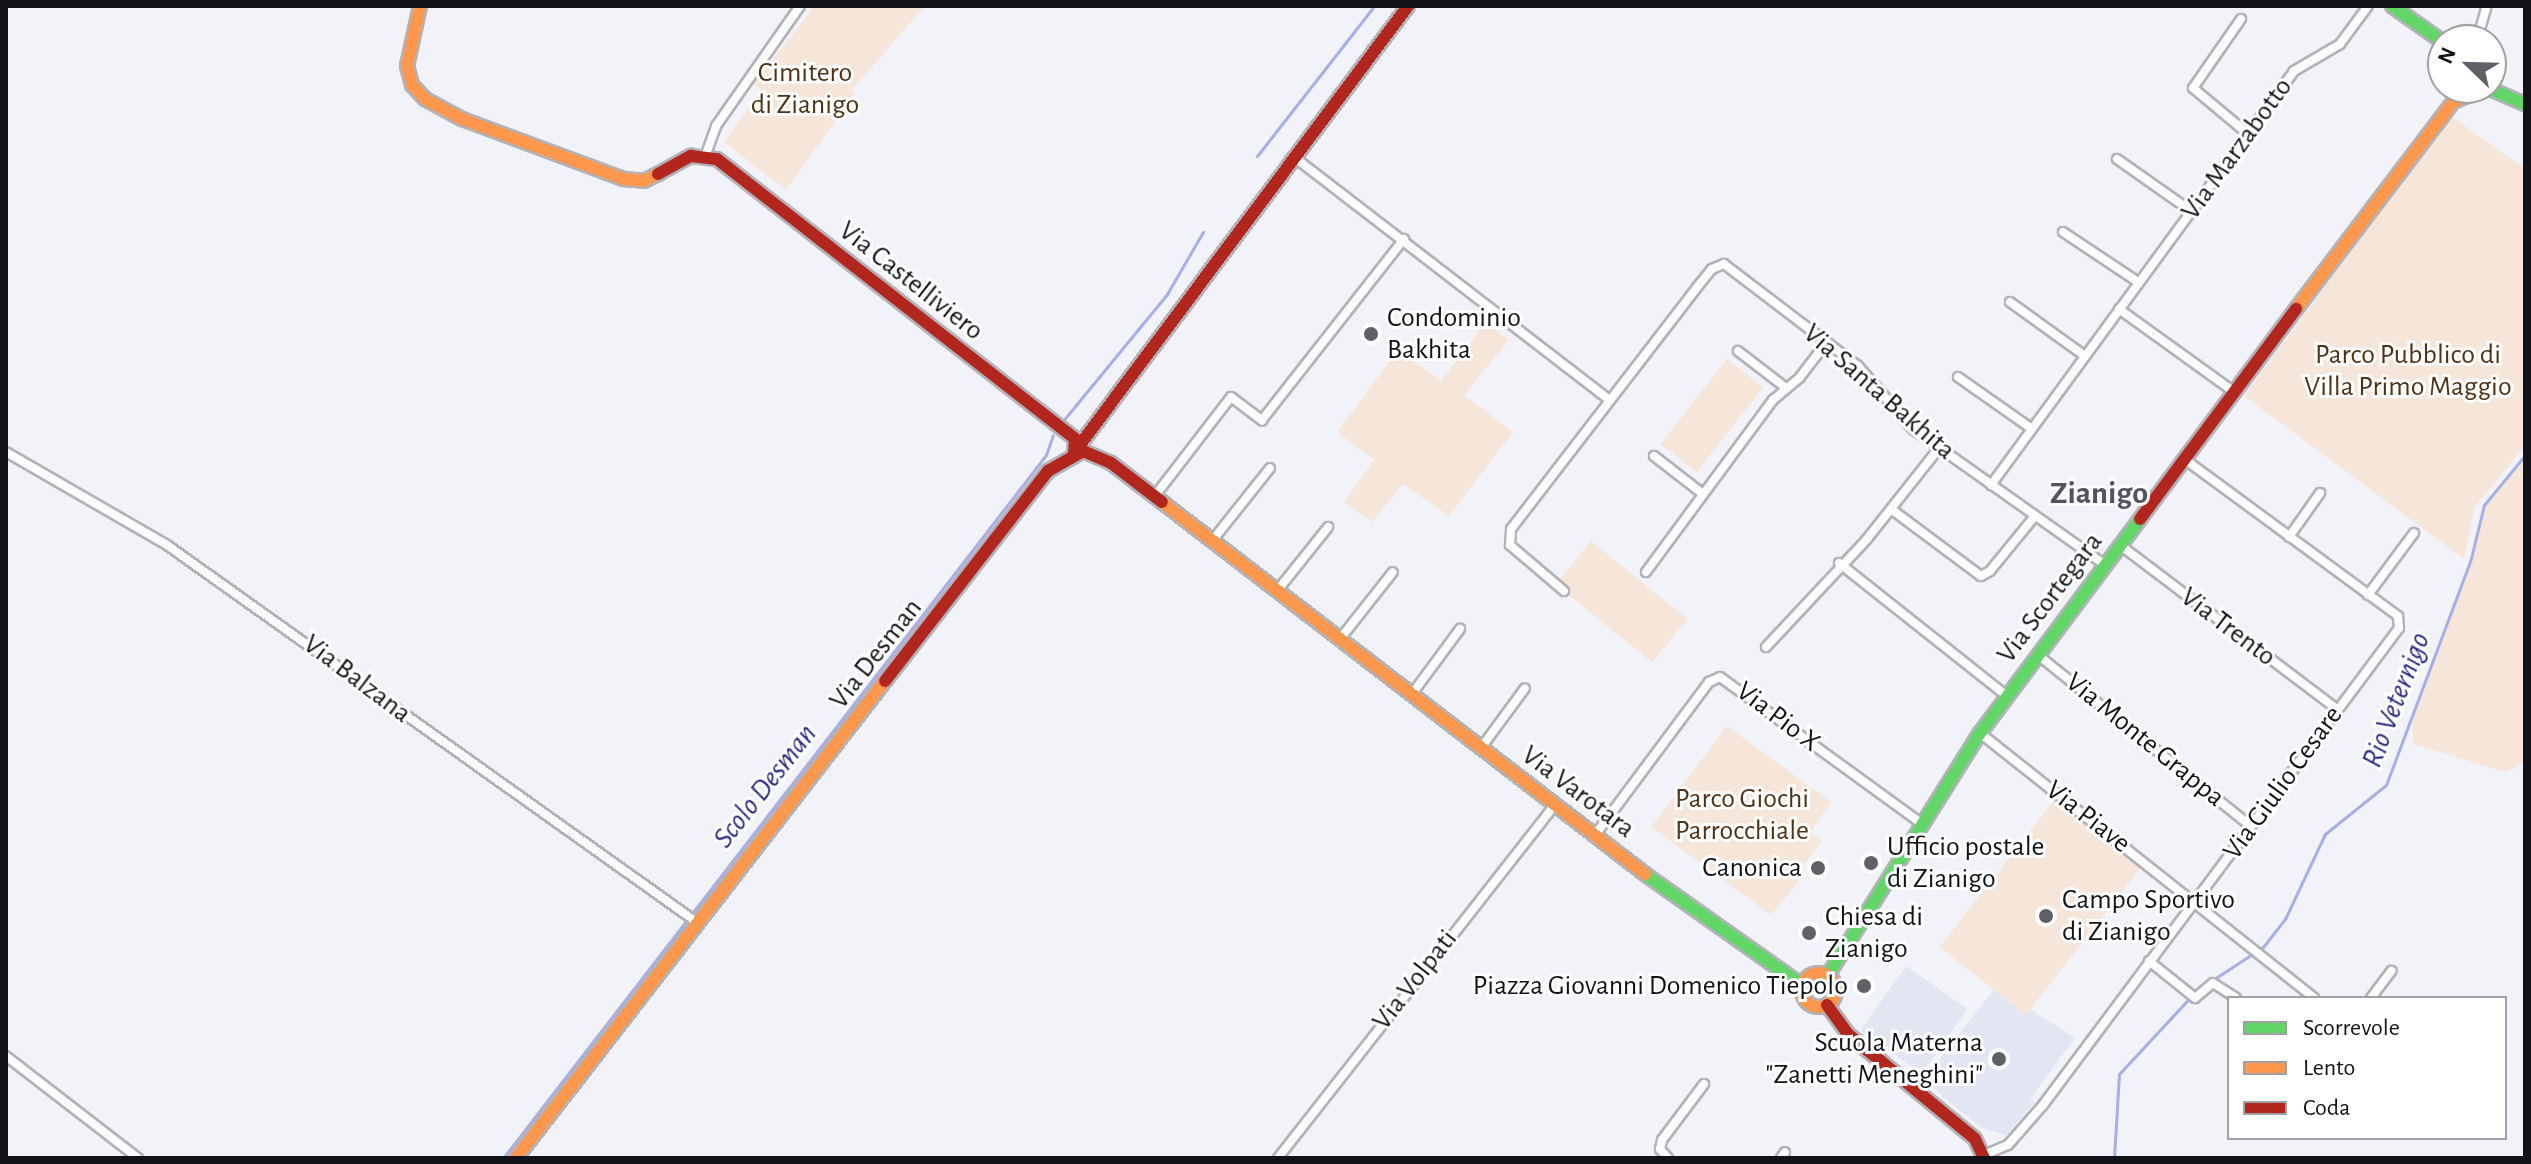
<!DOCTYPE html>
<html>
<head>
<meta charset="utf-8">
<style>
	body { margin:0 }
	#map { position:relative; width:2531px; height:1164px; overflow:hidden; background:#f2f3f9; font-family:"Alegreya Sans",sans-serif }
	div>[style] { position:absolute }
	.built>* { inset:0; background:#e2e5f2; transform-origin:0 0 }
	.green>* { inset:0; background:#f6e6d9; transform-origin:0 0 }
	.stream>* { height:3px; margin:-1.5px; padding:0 1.5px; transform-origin:1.5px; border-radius:1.5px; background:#a7aee8 }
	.roads { filter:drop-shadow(2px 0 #b2b3b9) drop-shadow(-2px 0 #b2b3b9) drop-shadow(0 2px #b2b3b9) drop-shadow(0 -2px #b2b3b9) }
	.street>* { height:8px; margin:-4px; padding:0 4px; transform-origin:4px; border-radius:4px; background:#fdfdfe }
	.fast>* { height:12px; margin:-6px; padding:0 6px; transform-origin:6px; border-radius:6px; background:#63d668 }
	.slow>* { height:12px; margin:-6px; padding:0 6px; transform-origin:6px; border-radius:6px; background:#ff974d }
	.slow>.ring { margin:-6px; padding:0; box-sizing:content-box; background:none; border:12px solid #ff974d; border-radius:50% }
	.jam>* { height:12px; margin:-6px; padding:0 6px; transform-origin:6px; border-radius:6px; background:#b3261e }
	.dots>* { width:22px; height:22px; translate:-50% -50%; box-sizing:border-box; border:4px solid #fff; border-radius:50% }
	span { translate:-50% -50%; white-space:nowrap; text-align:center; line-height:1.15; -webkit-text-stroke:6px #fff; paint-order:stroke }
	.park-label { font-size:28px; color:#4e3216 }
	.street-label { font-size:28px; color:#121318 }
	.poi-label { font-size:28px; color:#121318 }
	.left { translate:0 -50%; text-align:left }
	.right { translate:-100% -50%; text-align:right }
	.water-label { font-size:30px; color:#2c2984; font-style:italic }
	.quarter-label { font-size:32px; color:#525463; font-weight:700 }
	.frame { position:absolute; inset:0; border:8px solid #121318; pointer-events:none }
	.legend { position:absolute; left:2227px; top:996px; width:280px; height:144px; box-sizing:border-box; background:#fff; border:2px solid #a0a1a3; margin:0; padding:10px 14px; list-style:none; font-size:24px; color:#121318 }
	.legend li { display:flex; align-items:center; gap:16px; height:40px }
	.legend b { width:40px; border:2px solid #a0a1a3 }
	.north { position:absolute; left:2427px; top:24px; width:80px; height:80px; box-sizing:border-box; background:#fff; border:2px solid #a0a1a3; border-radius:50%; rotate:293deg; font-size:22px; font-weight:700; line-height:32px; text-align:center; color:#121318 }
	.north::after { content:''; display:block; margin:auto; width:28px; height:36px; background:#606167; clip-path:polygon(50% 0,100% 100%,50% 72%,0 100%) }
</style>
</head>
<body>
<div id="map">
	<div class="built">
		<i style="left:1906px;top:966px;width:75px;height:79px;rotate:35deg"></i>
		<i style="clip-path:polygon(1996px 987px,2075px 1038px,2030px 1099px,2035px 1102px,2006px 1135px,1982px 1128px,1923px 1080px)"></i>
	</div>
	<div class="green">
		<i style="clip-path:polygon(815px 6px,925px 6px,851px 91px,855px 94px,786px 190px,724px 142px,761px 90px,754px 84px)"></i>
		<i style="clip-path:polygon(2451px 116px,2525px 169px,2525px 446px,2475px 507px,2464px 559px,2244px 396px)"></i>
		<i style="clip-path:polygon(1486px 322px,1509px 340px,1464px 395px,1513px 432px,1449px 516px,1403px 484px,1372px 522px,1344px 502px,1374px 460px,1337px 432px,1398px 350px,1441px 381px)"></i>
		<i style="left:1727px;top:359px;width:46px;height:108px;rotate:38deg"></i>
		<i style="clip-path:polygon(2525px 455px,2525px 763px,2505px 772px,2413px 744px,2413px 714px,2470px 563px,2484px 505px)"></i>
		<i style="left:1591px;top:541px;width:124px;height:56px;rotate:39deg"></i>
		<i style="clip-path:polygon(1727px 726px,1831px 802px,1811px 832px,1822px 841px,1795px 875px,1800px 880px,1771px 915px,1651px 827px)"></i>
		<i style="left:2055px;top:799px;width:110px;height:188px;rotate:38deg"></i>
	</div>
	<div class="stream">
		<i style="left:1257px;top:156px;width:190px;rotate:-52deg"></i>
		<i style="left:1062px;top:422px;width:166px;rotate:-50.6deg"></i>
		<i style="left:1167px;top:294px;width:72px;rotate:-59.9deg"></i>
		<i style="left:503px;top:1158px;width:888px;rotate:-52.32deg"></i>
		<i style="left:1046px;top:455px;width:21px;rotate:-71deg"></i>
		<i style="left:2114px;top:1158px;width:84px;rotate:-86.6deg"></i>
		<i style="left:2119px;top:1074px;width:113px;rotate:-47.1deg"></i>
		<i style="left:2196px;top:991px;width:80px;rotate:-33.3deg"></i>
		<i style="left:2263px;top:947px;width:36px;rotate:-52deg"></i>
		<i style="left:2285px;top:919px;width:94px;rotate:-64.8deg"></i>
		<i style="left:2325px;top:834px;width:78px;rotate:-38.8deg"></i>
		<i style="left:2386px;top:785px;width:238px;rotate:-69.4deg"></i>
		<i style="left:2470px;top:562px;width:59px;rotate:-76.2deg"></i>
		<i style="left:2484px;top:505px;width:65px;rotate:-50.6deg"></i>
	</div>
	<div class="roads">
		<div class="street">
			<i style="left:2241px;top:19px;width:84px;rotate:124.8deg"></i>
			<i style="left:2193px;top:88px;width:72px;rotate:39.9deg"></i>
			<i style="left:2477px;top:40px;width:35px;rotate:-74deg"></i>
			<i style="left:706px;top:154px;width:30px;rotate:-70deg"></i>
			<i style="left:716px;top:126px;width:146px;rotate:-55deg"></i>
			<i style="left:1294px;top:157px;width:398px;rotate:37.6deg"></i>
			<i style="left:2117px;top:159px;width:90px;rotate:35.1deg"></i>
			<i style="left:2063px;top:232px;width:90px;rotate:33.7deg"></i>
			<i style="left:2010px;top:302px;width:92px;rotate:35.8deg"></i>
			<i style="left:2119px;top:309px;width:142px;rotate:35.8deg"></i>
			<i style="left:1738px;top:351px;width:61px;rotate:37.6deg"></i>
			<i style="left:1958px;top:377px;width:90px;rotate:35.1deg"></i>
			<i style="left:6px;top:452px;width:186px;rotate:30deg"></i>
			<i style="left:167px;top:545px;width:652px;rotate:35.45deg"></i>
			<i style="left:1654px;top:456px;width:62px;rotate:37.8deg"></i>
			<i style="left:1991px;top:485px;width:513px;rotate:-53.8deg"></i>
			<i style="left:2294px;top:71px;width:53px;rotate:-30.4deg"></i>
			<i style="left:2340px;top:44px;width:47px;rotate:-53.6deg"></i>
			<i style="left:1154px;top:497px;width:126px;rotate:-52.4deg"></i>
			<i style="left:1231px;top:397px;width:39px;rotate:37deg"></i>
			<i style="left:1262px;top:420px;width:230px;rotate:-51.9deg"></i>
			<i style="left:1891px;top:509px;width:112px;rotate:36.7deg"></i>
			<i style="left:1981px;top:576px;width:10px;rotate:-29deg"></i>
			<i style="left:1990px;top:571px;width:71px;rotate:-50.7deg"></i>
			<i style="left:2289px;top:537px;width:54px;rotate:-54.8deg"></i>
			<i style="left:1212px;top:541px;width:93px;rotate:-51.5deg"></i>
			<i style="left:2120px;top:545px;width:272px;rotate:37.1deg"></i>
			<i style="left:1839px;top:563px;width:214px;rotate:38.4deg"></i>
			<i style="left:1646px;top:572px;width:214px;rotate:-53.6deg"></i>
			<i style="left:1773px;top:400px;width:35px;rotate:-40deg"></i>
			<i style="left:1800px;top:377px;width:44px;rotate:-52.4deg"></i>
			<i style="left:1277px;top:591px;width:82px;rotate:-51.4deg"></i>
			<i style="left:1564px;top:591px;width:71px;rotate:-139.6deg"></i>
			<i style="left:1510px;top:545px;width:16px;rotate:-86deg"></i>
			<i style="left:1511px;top:529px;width:307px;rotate:-52.4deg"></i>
			<i style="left:1698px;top:286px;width:22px;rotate:-51deg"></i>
			<i style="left:1712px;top:269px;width:13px;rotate:-23deg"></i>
			<i style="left:1724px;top:264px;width:168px;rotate:37.3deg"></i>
			<i style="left:1858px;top:366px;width:84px;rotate:48.9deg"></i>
			<i style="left:1913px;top:429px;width:235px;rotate:35.3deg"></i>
			<i style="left:2368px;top:595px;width:77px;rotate:-53.4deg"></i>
			<i style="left:1340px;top:639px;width:85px;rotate:-51.7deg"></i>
			<i style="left:1766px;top:647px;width:148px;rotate:-46.9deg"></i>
			<i style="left:1867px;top:539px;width:116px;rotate:-51.6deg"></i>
			<i style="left:2038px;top:655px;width:273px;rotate:38.8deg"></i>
			<i style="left:1412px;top:694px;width:81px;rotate:-53.6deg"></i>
			<i style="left:1980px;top:733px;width:426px;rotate:38.4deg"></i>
			<i style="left:1481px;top:748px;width:74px;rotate:-53.7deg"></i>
			<i style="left:1595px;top:835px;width:191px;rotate:-53.3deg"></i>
			<i style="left:1709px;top:682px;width:12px;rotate:-24deg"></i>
			<i style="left:1720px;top:677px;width:250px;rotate:36deg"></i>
			<i style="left:2149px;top:961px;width:59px;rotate:38.8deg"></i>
			<i style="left:2195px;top:998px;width:23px;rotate:-40deg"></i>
			<i style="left:2213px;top:983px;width:27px;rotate:33deg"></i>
			<i style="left:2371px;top:998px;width:34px;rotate:-53deg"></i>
			<i style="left:6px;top:1056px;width:167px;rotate:37.7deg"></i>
			<i style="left:1984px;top:1155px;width:26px;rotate:-23deg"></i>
			<i style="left:2008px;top:1145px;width:53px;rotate:-48.8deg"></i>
			<i style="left:2043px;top:1105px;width:595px;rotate:-53.26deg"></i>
			<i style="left:2399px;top:628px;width:12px;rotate:-95deg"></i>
			<i style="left:2398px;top:616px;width:265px;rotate:-143.7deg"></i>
			<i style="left:1278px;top:1158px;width:449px;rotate:-51.9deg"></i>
			<i style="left:1668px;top:1158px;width:12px;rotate:-132deg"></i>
			<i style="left:1660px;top:1149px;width:9px;rotate:-77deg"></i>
			<i style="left:1662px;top:1140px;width:70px;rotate:-53.1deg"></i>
			<i style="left:1781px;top:1158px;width:7px;rotate:-56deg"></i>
		</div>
		<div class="fast">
			<i style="left:2392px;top:6px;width:62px;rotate:35.2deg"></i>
			<i style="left:2488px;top:88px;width:40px;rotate:23.4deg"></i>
			<i style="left:1645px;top:874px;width:194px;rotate:35.3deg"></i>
			<i style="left:1828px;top:975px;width:286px;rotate:-57.9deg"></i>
			<i style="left:1980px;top:733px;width:267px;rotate:-53.2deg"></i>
		</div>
		<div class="slow">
			<i style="left:420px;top:6px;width:61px;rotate:102.2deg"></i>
			<i style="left:407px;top:66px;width:20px;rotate:75deg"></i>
			<i style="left:412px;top:85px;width:19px;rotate:47deg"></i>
			<i style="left:425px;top:99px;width:42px;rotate:28.4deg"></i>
			<i style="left:462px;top:119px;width:172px;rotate:20.4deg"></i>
			<i style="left:623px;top:179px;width:21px;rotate:5deg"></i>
			<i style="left:644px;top:181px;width:16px;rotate:-27deg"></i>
			<i style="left:2296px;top:309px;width:260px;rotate:-52.8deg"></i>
			<i style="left:2453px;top:102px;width:36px;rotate:-23deg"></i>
			<i style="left:1162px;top:502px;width:610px;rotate:37.6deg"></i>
			<i class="ring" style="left:1802px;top:973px;width:22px;height:22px"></i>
			<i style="left:516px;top:1158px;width:603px;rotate:-52.28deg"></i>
		</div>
		<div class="jam">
			<i style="left:658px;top:174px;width:38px;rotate:-29deg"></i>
			<i style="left:691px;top:156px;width:26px;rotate:7deg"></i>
			<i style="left:717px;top:159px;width:454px;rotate:38deg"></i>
			<i style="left:1075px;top:439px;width:14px;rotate:94deg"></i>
			<i style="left:1076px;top:450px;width:554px;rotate:-53.21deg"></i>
			<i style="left:2140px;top:519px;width:262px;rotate:-53.4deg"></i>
			<i style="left:885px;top:681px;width:266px;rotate:-52.2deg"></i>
			<i style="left:1048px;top:471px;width:40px;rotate:-29.7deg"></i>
			<i style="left:1083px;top:451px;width:30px;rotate:23deg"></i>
			<i style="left:1111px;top:463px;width:64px;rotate:37.4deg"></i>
			<i style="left:1827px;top:1005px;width:37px;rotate:54deg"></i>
			<i style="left:1849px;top:1035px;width:163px;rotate:39.5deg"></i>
			<i style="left:1975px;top:1139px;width:21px;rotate:65deg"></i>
		</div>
	</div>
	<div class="dots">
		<i style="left:1371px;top:334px;background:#606167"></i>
		<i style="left:1871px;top:863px;background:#606167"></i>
		<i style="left:1818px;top:868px;background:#606167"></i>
		<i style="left:2046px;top:916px;background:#606167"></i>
		<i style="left:1809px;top:933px;background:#606167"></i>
		<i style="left:1864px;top:986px;background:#606167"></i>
		<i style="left:1999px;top:1059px;background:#606167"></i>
	</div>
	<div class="park-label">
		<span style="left:805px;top:89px">Cimitero<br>di Zianigo</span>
		<span style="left:2408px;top:371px">Parco Pubblico di<br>Villa Primo Maggio</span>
		<span style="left:1742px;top:815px">Parco Giochi<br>Parrocchiale</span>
	</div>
	<div class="street-label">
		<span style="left:2237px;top:149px;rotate:-54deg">Via Marzabotto</span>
		<span style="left:911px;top:281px;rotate:38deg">Via Castelliviero</span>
		<span style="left:1879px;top:392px;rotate:41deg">Via Santa Bakhita</span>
		<span style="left:2050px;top:598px;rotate:-53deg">Via Scortegara</span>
		<span style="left:2228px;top:627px;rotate:37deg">Via Trento</span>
		<span style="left:876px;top:654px;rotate:-52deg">Via Desman</span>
		<span style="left:357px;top:679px;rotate:37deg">Via Balzana</span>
		<span style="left:1778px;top:717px;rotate:37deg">Via Pio X</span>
		<span style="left:2145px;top:740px;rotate:39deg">Via Monte Grappa</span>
		<span style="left:2283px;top:783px;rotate:-54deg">Via Giulio Cesare</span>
		<span style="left:1578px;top:792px;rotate:37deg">Via Varotara</span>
		<span style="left:2088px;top:817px;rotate:38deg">Via Piave</span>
		<span style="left:1415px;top:980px;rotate:-52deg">Via Volpati</span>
	</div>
	<div class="poi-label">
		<span class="left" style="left:1387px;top:334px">Condominio<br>Bakhita</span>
		<span class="left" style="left:1887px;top:863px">Ufficio postale<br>di Zianigo</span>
		<span class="right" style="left:1802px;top:868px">Canonica</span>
		<span class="left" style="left:2062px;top:916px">Campo Sportivo<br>di Zianigo</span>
		<span class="left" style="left:1825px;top:933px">Chiesa di<br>Zianigo</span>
		<span class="right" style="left:1848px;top:986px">Piazza Giovanni Domenico Tiepolo</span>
		<span class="right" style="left:1983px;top:1059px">Scuola Materna<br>"Zanetti Meneghini"</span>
	</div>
	<div class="water-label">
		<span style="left:2396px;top:700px;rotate:-69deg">Rio Veternigo</span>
		<span style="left:765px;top:786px;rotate:-52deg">Scolo Desman</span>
	</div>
	<div class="quarter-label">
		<span style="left:2099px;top:493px">Zianigo</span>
	</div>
	<div class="frame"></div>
	<ul class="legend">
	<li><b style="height:10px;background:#63d668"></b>Scorrevole</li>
	<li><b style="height:10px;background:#ff974d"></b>Lento</li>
	<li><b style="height:10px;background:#b3261e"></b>Coda</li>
	</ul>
	<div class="north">N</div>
</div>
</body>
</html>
